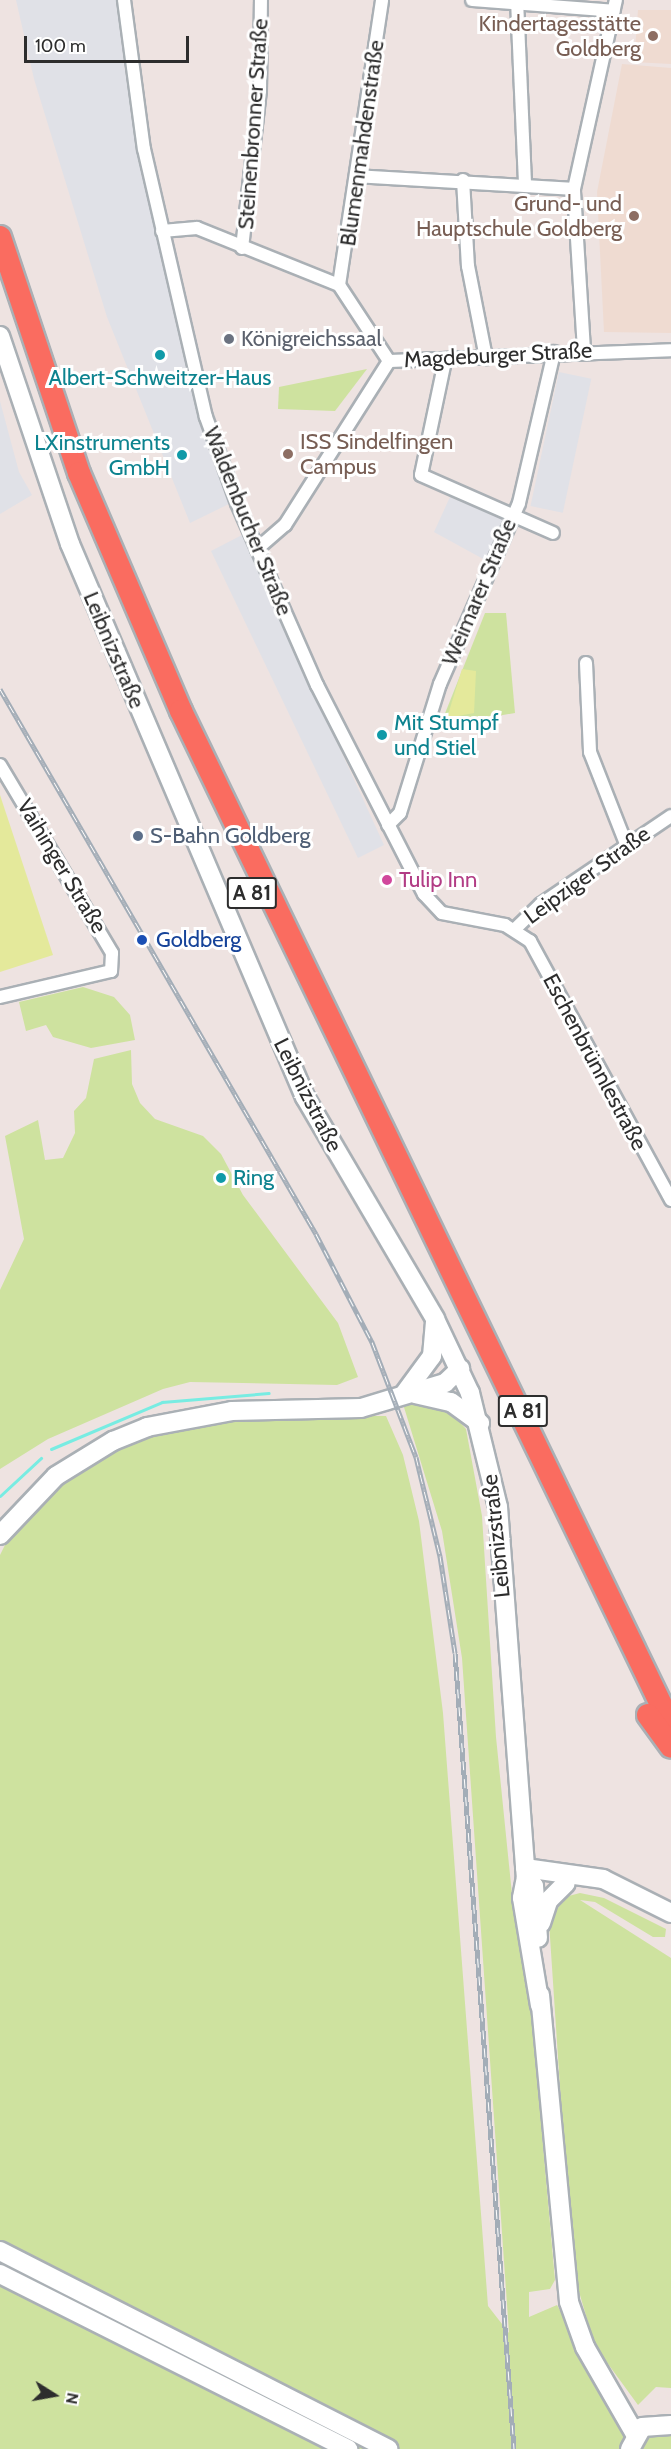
<!DOCTYPE html>
<html>
<head>
<meta charset="utf-8">
<style>
	body { margin:0 }
	#map { position:relative; width:671px; height:2449px; overflow:hidden; background:#eee3e1; font-family:Cabin,sans-serif }
	div>[style] { position:absolute }
	.industrial>* { inset:0; background:#e0e1e7; transform-origin:0 0 }
	.education>* { inset:0; background:#efdbd1 }
	.green>* { inset:0; background:#cee29f }
	.pitch>* { inset:0; background:#e4e99b }
	.stream>* { height:3px; margin:-1.5px; padding:0 1.5px; transform-origin:1.5px; border-radius:1.5px; background:#78ece2 }
	.roads { filter:drop-shadow(2px 0 #aab0b5) drop-shadow(-2px 0 #aab0b5) drop-shadow(0 2px #aab0b5) drop-shadow(0 -2px #aab0b5) }
	.street>* { height:12px; margin:-6px; padding:0 6px; transform-origin:6px; border-radius:6px; background:#fff }
	.secondary>* { height:18px; margin:-9px; padding:0 9px; transform-origin:9px; border-radius:9px; background:#fff }
	.highway>* { height:22px; margin:-11px; padding:0 11px; transform-origin:11px; border-radius:11px; background:#fa6c60 }
	.rail>* { height:5px; margin-top:-2.5px; transform-origin:0; background:repeating-linear-gradient(90deg,#fff 0 9px,#a3adb7 0 18px); box-sizing:border-box; border-block:2px solid #a3adb7 }
	.dots>* { width:16px; height:16px; translate:-50% -50%; box-sizing:border-box; border:3px solid #fff; border-radius:50% }
	span { translate:-50% -50%; white-space:nowrap; text-align:center; line-height:1.15; -webkit-text-stroke:6px #fff; paint-order:stroke }
	.shield-label span { padding:2px 4px; background:#fff; border:2px solid; border-radius:4px; -webkit-text-stroke-width:0 }
	.shield-label { font-size:21px; color:#2d2d2d; font-weight:700 }
	.education-label { font-size:22px; color:#785e54 }
	.right { translate:-100% -50%; text-align:right }
	.left { translate:0 -50%; text-align:left }
	.street-label { font-size:22px; color:#2d2d2d }
	.worship-label { font-size:22px; color:#5b616d }
	.culture-label { font-size:22px; color:#0d838f }
	.service-label { font-size:22px; color:#4e5e75 }
	.hotel-label { font-size:22px; color:#b23c85 }
	.transit-label { font-size:22px; color:#164399 }
	.north { position:absolute; left:24px; top:2365px; width:60px; height:60px; -webkit-text-stroke:4px #fff; paint-order:stroke; rotate:101deg; font-size:16px; font-weight:700; line-height:24px; text-align:center; color:#2d2d2d }
	.north::after { content:''; display:block; margin:auto; width:21px; height:27px; background:#2d2d2d; clip-path:polygon(50% 0,100% 100%,50% 72%,0 100%) }
	.scale { position:absolute; left:24px; top:36px; width:165px; height:27px; box-sizing:border-box; border:3px solid #2d2d2d; border-top:0; padding-left:8px; font-size:18px; line-height:21px; white-space:nowrap; color:#2d2d2d; -webkit-text-stroke:4px #fff; paint-order:stroke }
</style>
</head>
<body>
<div id="map">
	<div class="industrial">
		<i style="clip-path:polygon(16px 0,120px 0,124px 66px,154px 215px,209px 443px,231px 503px,190px 523px,107px 317px,34px 79px)"></i>
		<i style="left:559px;top:372px;width:33px;height:137px;rotate:12deg"></i>
		<i style="clip-path:polygon(0 401px,19px 472px,32px 495px,0 514px)"></i>
		<i style="clip-path:polygon(450px 497px,503px 519px,485px 560px,434px 532px)"></i>
		<i style="clip-path:polygon(242px 535px,384px 845px,358px 858px,211px 551px)"></i>
	</div>
	<div class="education">
		<i style="clip-path:polygon(638px 10px,671px 10px,671px 64px,634px 62px)"></i>
		<i style="clip-path:polygon(622px 64px,671px 68px,671px 333px,604px 332px,597px 192px)"></i>
	</div>
	<div class="green">
		<i style="clip-path:polygon(367px 369px,335px 411px,278px 409px,279px 387px)"></i>
		<i style="clip-path:polygon(485px 613px,506px 613px,515px 713px,440px 726px)"></i>
		<i style="clip-path:polygon(83px 987px,114px 997px,130px 1015px,135px 1040px,91px 1048px,53px 1037px,46px 1025px,26px 1031px,19px 1002px)"></i>
		<i style="clip-path:polygon(131px 1050px,132px 1084px,140px 1103px,155px 1119px,203px 1136px,221px 1154px,243px 1195px,338px 1323px,358px 1377px,337px 1385px,190px 1382px,163px 1389px,48px 1439px,0 1469px,0 1290px,24px 1239px,5px 1136px,38px 1120px,45px 1160px,63px 1158px,75px 1133px,74px 1111px,86px 1098px,94px 1059px)"></i>
		<i style="clip-path:polygon(422px 1400px,443px 1404px,466px 1429px,482px 1516px,496px 1737px,514px 1914px,519px 1913px,532px 2021px,555px 2280px,550px 2289px,529px 2292px,529px 2317px,557px 2305px,627px 2430px,624px 2449px,0 2449px,0 1555px,10px 1535px,62px 1481px,149px 1431px,244px 1416px,386px 1416px,403px 1455px,419px 1521px,443px 1713px,488px 2306px,509px 2333px,462px 1658px,442px 1531px,403px 1404px)"></i>
		<i style="clip-path:polygon(580px 1893px,604px 1898px,666px 1929px,665px 1937px,653px 1937px,595px 1902px,580px 1900px,671px 1958px,671px 2388px,656px 2387px,638px 2405px,595px 2346px,572px 2268px,549px 1922px,565px 1897px)"></i>
		<i style="clip-path:polygon(671px 2433px,671px 2449px,639px 2449px,646px 2434px)"></i>
	</div>
	<div class="pitch">
		<i style="clip-path:polygon(462px 669px,476px 671px,474px 713px,447px 718px)"></i>
		<i style="clip-path:polygon(0 795px,53px 955px,0 972px)"></i>
	</div>
	<div class="stream">
		<i style="left:51px;top:1449px;width:121px;rotate:-22.9deg"></i>
		<i style="left:162px;top:1402px;width:107px;rotate:-4.8deg"></i>
		<i style="left:0;top:1496px;width:56px;rotate:-42.8deg"></i>
	</div>
	<div class="roads">
		<div class="street">
			<i style="left:124px;top:0;width:150px;rotate:82.4deg"></i>
			<i style="left:144px;top:149px;width:275px;rotate:77deg"></i>
			<i style="left:206px;top:417px;width:91px;rotate:70.2deg"></i>
			<i style="left:237px;top:503px;width:199px;rotate:66.3deg"></i>
			<i style="left:317px;top:685px;width:235px;rotate:62.9deg"></i>
			<i style="left:424px;top:894px;width:26px;rotate:47deg"></i>
			<i style="left:442px;top:913px;width:64px;rotate:10.8deg"></i>
			<i style="left:505px;top:925px;width:30px;rotate:33deg"></i>
			<i style="left:530px;top:941px;width:295px;rotate:61.4deg"></i>
			<i style="left:472px;top:0;width:142px;rotate:4.4deg"></i>
			<i style="left:517px;top:0;width:182px;rotate:87.5deg"></i>
			<i style="left:356px;top:176px;width:218px;rotate:3.4deg"></i>
			<i style="left:463px;top:180px;width:86px;rotate:86.7deg"></i>
			<i style="left:468px;top:266px;width:94px;rotate:78.9deg"></i>
			<i style="left:162px;top:231px;width:35px;rotate:-5deg"></i>
			<i style="left:197px;top:228px;width:153px;rotate:21.9deg"></i>
			<i style="left:339px;top:285px;width:91px;rotate:56.7deg"></i>
			<i style="left:242px;top:248px;width:158px;rotate:-83.5deg"></i>
			<i style="left:260px;top:91px;width:91px;rotate:-89.4deg"></i>
			<i style="left:339px;top:285px;width:288px;rotate:-81.4deg"></i>
			<i style="left:584px;top:350px;width:161px;rotate:-93.6deg"></i>
			<i style="left:574px;top:189px;width:194px;rotate:-77.5deg"></i>
			<i style="left:389px;top:361px;width:282px;rotate:-2.2deg"></i>
			<i style="left:445px;top:361px;width:116px;rotate:101.9deg"></i>
			<i style="left:421px;top:475px;width:144px;rotate:23.7deg"></i>
			<i style="left:257px;top:549px;width:37px;rotate:-41deg"></i>
			<i style="left:285px;top:525px;width:194px;rotate:-57.6deg"></i>
			<i style="left:586px;top:663px;width:89px;rotate:87.4deg"></i>
			<i style="left:590px;top:752px;width:99px;rotate:68.6deg"></i>
			<i style="left:0;top:765px;width:219px;rotate:59.2deg"></i>
			<i style="left:112px;top:953px;width:18px;rotate:93deg"></i>
			<i style="left:111px;top:971px;width:114px;rotate:166.8deg"></i>
			<i style="left:388px;top:825px;width:17px;rotate:-45deg"></i>
			<i style="left:400px;top:813px;width:135px;rotate:-72.8deg"></i>
			<i style="left:440px;top:684px;width:197px;rotate:-66.4deg"></i>
			<i style="left:519px;top:503px;width:155px;rotate:-76.9deg"></i>
			<i style="left:515px;top:929px;width:36px;rotate:-44deg"></i>
			<i style="left:541px;top:904px;width:157px;rotate:-34.1deg"></i>
		</div>
		<div class="secondary">
			<i style="left:0;top:336px;width:219px;rotate:71.4deg"></i>
			<i style="left:70px;top:544px;width:601px;rotate:66.98deg"></i>
			<i style="left:305px;top:1097px;width:257px;rotate:59.6deg"></i>
			<i style="left:435px;top:1319px;width:82px;rotate:64.7deg"></i>
			<i style="left:470px;top:1393px;width:117px;rotate:76.2deg"></i>
			<i style="left:498px;top:1507px;width:371px;rotate:85.7deg"></i>
			<i style="left:526px;top:1877px;width:21px;rotate:101deg"></i>
			<i style="left:522px;top:1898px;width:109px;rotate:80.5deg"></i>
			<i style="left:404px;top:1394px;width:47px;rotate:-53.6deg"></i>
			<i style="left:432px;top:1356px;width:36px;rotate:-85deg"></i>
			<i style="left:415px;top:1394px;width:37px;rotate:13deg"></i>
			<i style="left:451px;top:1402px;width:36px;rotate:36deg"></i>
			<i style="left:0;top:1535px;width:81px;rotate:-46.5deg"></i>
			<i style="left:56px;top:1476px;width:67px;rotate:-31.6deg"></i>
			<i style="left:113px;top:1441px;width:37px;rotate:-22deg"></i>
			<i style="left:147px;top:1427px;width:86px;rotate:-10.7deg"></i>
			<i style="left:232px;top:1411px;width:129px;rotate:-1.3deg"></i>
			<i style="left:361px;top:1408px;width:88px;rotate:-16.6deg"></i>
			<i style="left:445px;top:1383px;width:21px;rotate:-43deg"></i>
			<i style="left:525px;top:1868px;width:79px;rotate:8deg"></i>
			<i style="left:603px;top:1879px;width:76px;rotate:26.6deg"></i>
			<i style="left:526px;top:1877px;width:12px;rotate:48deg"></i>
			<i style="left:534px;top:1886px;width:52px;rotate:85.6deg"></i>
			<i style="left:541px;top:1923px;width:23px;rotate:-72deg"></i>
			<i style="left:548px;top:1901px;width:25px;rotate:-45deg"></i>
			<i style="left:540px;top:1995px;width:308px;rotate:84.6deg"></i>
			<i style="left:569px;top:2302px;width:48px;rotate:70.4deg"></i>
			<i style="left:585px;top:2347px;width:100px;rotate:60.1deg"></i>
			<i style="left:0;top:2251px;width:436px;rotate:27deg"></i>
			<i style="left:0;top:2274px;width:390px;rotate:26.7deg"></i>
			<i style="left:630px;top:2449px;width:25px;rotate:-61deg"></i>
			<i style="left:642px;top:2427px;width:29px;rotate:-4deg"></i>
		</div>
		<div class="highway">
			<i style="left:0;top:237px;width:249px;rotate:71.5deg"></i>
			<i style="left:79px;top:473px;width:259px;rotate:66.8deg"></i>
			<i style="left:181px;top:711px;width:1126px;rotate:64.21deg"></i>
			<i style="left:648px;top:1715px;width:39px;rotate:54deg"></i>
		</div>
	</div>
	<div class="rail">
		<i style="left:0;top:689px;width:630px;rotate:59.89deg"></i>
		<i style="left:316px;top:1234px;width:122px;rotate:62.6deg"></i>
		<i style="left:372px;top:1342px;width:123px;rotate:69.1deg"></i>
		<i style="left:416px;top:1457px;width:102px;rotate:76.4deg"></i>
		<i style="left:440px;top:1556px;width:98px;rotate:81.2deg"></i>
		<i style="left:455px;top:1653px;width:798px;rotate:85.76deg"></i>
	</div>
	<div class="dots">
		<i style="left:653px;top:36px;background:#8d6e63"></i>
		<i style="left:634px;top:216px;background:#8d6e63"></i>
		<i style="left:229px;top:339px;background:#6b7280"></i>
		<i style="left:160px;top:355px;background:#0f9aa8"></i>
		<i style="left:288px;top:454px;background:#8d6e63"></i>
		<i style="left:182px;top:455px;background:#0f9aa8"></i>
		<i style="left:382px;top:735px;background:#0f9aa8"></i>
		<i style="left:138px;top:836px;background:#5c6f8a"></i>
		<i style="left:387px;top:880px;background:#d1479c"></i>
		<i style="left:142px;top:940px;background:#1a4fb4"></i>
		<i style="left:221px;top:1178px;background:#0f9aa8"></i>
	</div>
	<div class="shield-label">
		<span style="left:252px;top:893px">A 81</span>
		<span style="left:523px;top:1411px">A 81</span>
	</div>
	<div class="education-label">
		<span class="right" style="left:641px;top:36px">Kindertagesstätte<br>Goldberg</span>
		<span class="right" style="left:622px;top:216px">Grund- und<br>Hauptschule Goldberg</span>
		<span class="left" style="left:300px;top:454px">ISS Sindelfingen<br>Campus</span>
	</div>
	<div class="street-label">
		<span style="left:253px;top:124px;rotate:-86deg">Steinenbronner Straße</span>
		<span style="left:362px;top:143px;rotate:-82deg">Blumenmahdenstraße</span>
		<span style="left:498px;top:355px;rotate:-3deg">Magdeburger Straße</span>
		<span style="left:248px;top:521px;rotate:68deg">Waldenbucher Straße</span>
		<span style="left:479px;top:592px;rotate:-67deg">Weimarer Straße</span>
		<span style="left:114px;top:650px;rotate:67deg">Leibnizstraße</span>
		<span style="left:62px;top:866px;rotate:59deg">Vaihinger Straße</span>
		<span style="left:587px;top:875px;rotate:-36deg">Leipziger Straße</span>
		<span style="left:595px;top:1062px;rotate:62deg">Eschenbrünnlestraße</span>
		<span style="left:308px;top:1095px;rotate:63deg">Leibnizstraße</span>
		<span style="left:496px;top:1536px;rotate:-96deg">Leibnizstraße</span>
	</div>
	<div class="worship-label">
		<span class="left" style="left:241px;top:339px">Königreichssaal</span>
	</div>
	<div class="culture-label">
		<span style="left:160px;top:378px">Albert-Schweitzer-Haus</span>
		<span class="right" style="left:170px;top:455px">LXinstruments<br>GmbH</span>
		<span class="left" style="left:394px;top:735px">Mit Stumpf<br>und Stiel</span>
		<span class="left" style="left:233px;top:1178px">Ring</span>
	</div>
	<div class="service-label">
		<span class="left" style="left:150px;top:836px">S-Bahn Goldberg</span>
	</div>
	<div class="hotel-label">
		<span class="left" style="left:399px;top:880px">Tulip Inn</span>
	</div>
	<div class="transit-label">
		<span class="left" style="left:156px;top:940px">Goldberg</span>
	</div>
	<div class="north">N</div>
	<div class="scale">100 m</div>
</div>
</body>
</html>
